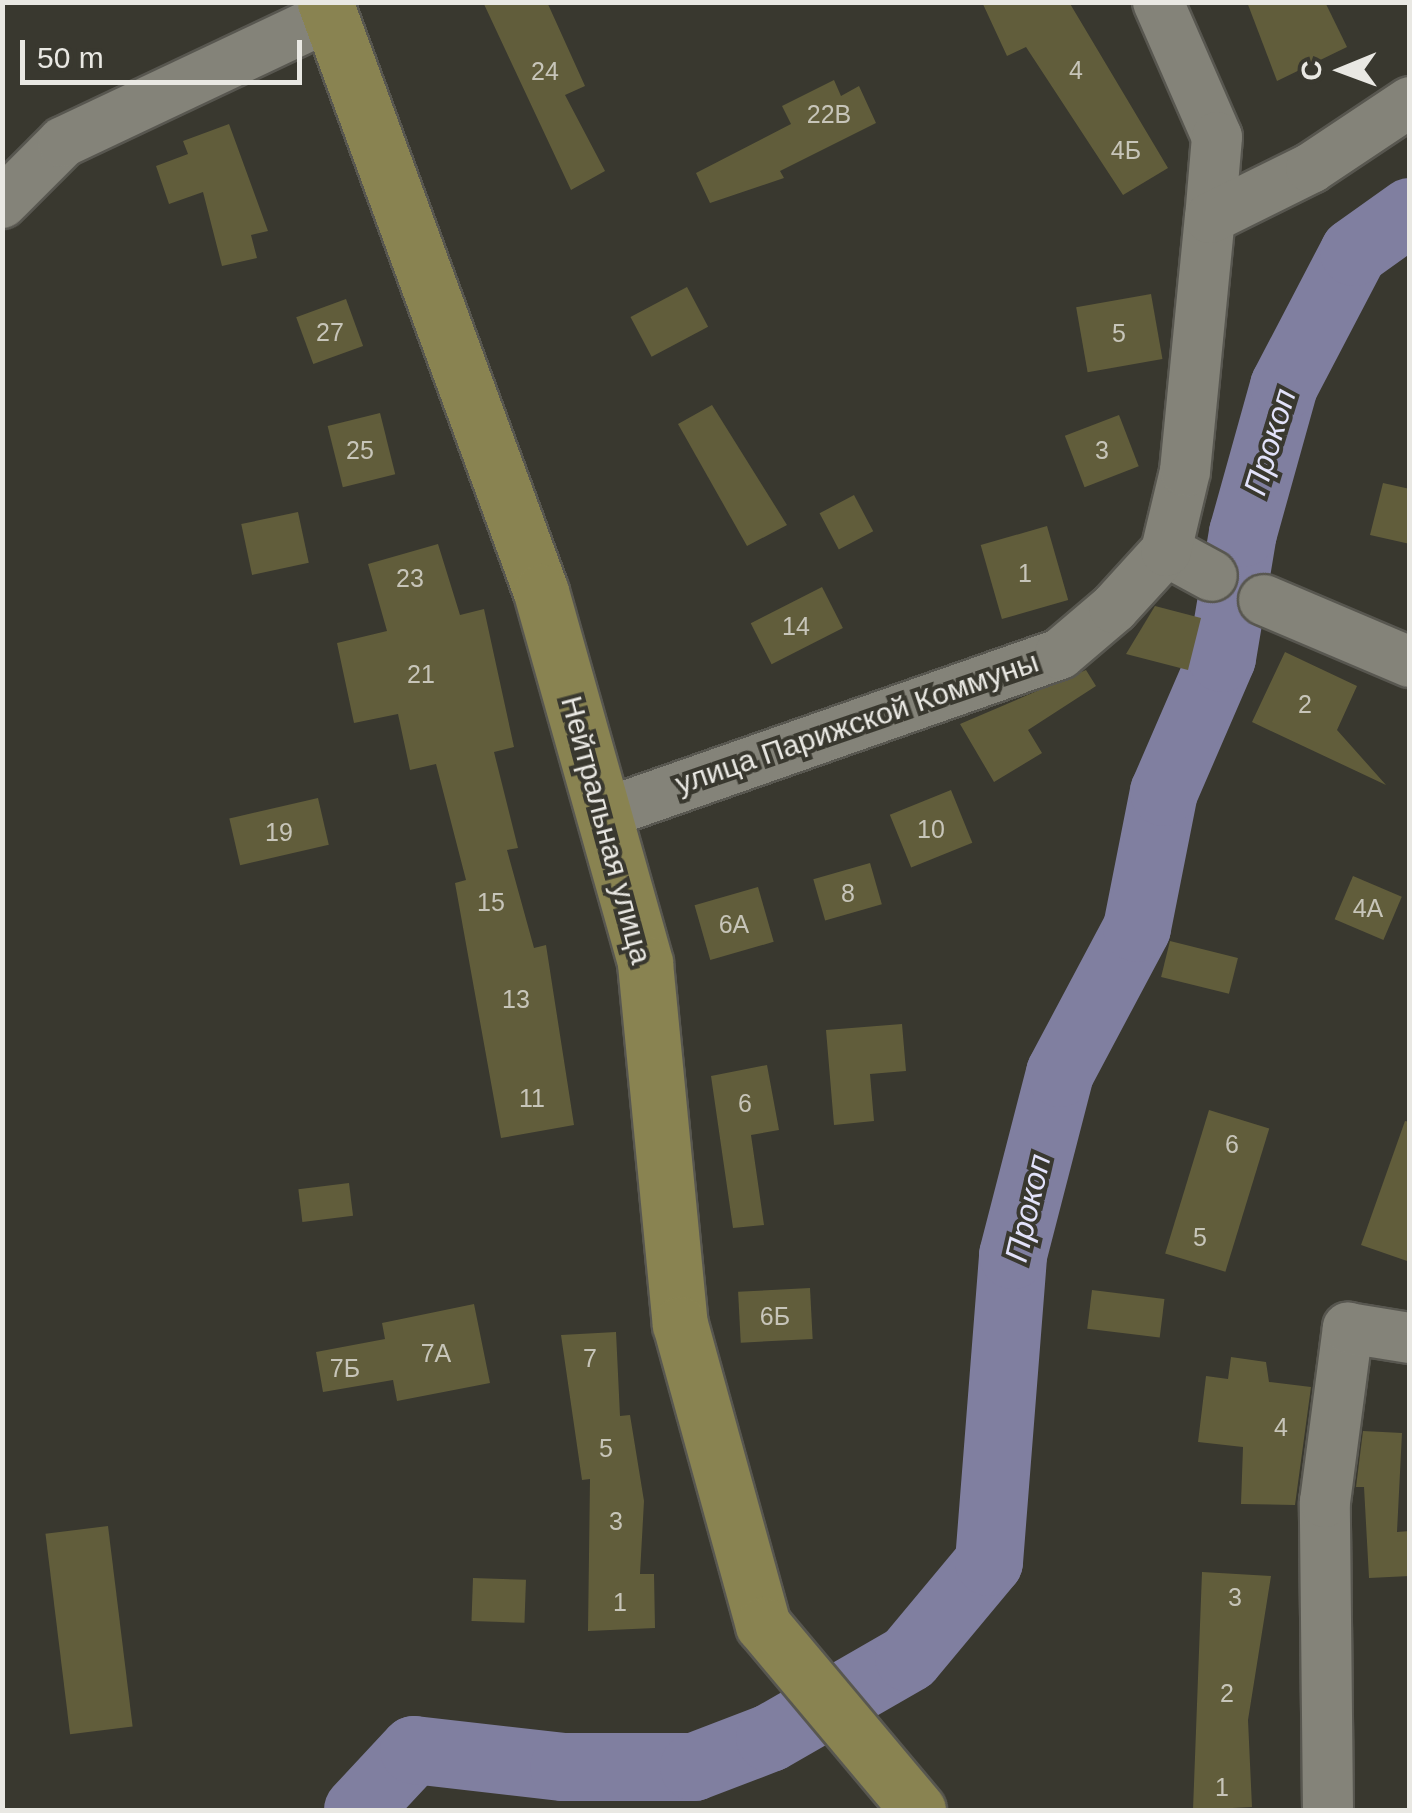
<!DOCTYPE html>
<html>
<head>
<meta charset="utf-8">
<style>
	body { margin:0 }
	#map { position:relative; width:1412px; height:1813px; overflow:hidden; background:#39382f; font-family:Helvetica,sans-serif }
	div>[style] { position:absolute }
	.river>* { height:68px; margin:-34px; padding:0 34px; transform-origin:34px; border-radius:34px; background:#807fa0 }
	.building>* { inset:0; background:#615d3b; transform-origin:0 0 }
	.roads { filter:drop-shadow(2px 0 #585750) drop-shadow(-2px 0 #585750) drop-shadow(0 2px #585750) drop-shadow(0 -2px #585750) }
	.minor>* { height:50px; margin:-25px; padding:0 25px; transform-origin:25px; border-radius:25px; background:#848379 }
	.major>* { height:55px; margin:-27.5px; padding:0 27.5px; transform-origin:27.5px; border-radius:27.5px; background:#898351 }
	span { translate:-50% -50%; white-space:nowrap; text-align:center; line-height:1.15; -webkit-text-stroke:8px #39382f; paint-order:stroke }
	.number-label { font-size:25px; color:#c7c5b9 }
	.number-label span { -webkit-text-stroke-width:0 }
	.street-label { font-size:30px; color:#e9e8e3 }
	.water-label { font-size:32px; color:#e2e2fa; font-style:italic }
	.frame { position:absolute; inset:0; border:5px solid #e9e8e3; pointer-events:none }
	.north { position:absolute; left:1292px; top:20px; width:100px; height:100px; -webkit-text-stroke:8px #39382f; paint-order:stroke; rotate:269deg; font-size:28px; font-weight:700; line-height:40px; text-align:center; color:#e9e8e3 }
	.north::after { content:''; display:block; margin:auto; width:35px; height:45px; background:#e9e8e3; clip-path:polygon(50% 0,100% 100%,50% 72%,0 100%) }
	.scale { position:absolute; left:20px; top:40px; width:282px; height:45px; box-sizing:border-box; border:5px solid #e9e8e3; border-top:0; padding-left:12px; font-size:30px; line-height:35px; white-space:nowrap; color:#e9e8e3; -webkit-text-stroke:8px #39382f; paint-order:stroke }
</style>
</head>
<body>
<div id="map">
	<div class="river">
		<i style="left:358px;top:1810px;width:82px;rotate:-47deg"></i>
		<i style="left:414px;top:1750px;width:151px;rotate:6.5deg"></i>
		<i style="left:564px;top:1767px;width:130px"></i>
		<i style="left:694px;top:1767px;width:81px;rotate:-20.9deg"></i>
		<i style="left:770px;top:1738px;width:160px;rotate:-29.9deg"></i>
		<i style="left:909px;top:1658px;width:125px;rotate:-50.2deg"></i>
		<i style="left:989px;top:1562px;width:308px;rotate:-85.5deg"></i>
		<i style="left:1013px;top:1255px;width:188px;rotate:-75.5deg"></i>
		<i style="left:1060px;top:1073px;width:164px;rotate:-62deg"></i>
		<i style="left:1137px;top:928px;width:139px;rotate:-78.8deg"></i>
		<i style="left:1164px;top:792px;width:146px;rotate:-66.6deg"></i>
		<i style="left:1222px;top:658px;width:127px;rotate:-80.5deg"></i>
		<i style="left:1243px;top:533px;width:153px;rotate:-74.4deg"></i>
		<i style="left:1284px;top:386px;width:151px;rotate:-62.4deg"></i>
		<i style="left:1354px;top:252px;width:69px;rotate:-35.5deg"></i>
	</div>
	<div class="building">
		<i style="clip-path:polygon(483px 2px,547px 2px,585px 86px,565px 95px,605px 171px,571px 190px)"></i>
		<i style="clip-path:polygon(982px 2px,1069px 2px,1168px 168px,1123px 195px,1026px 47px,1007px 56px)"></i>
		<i style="clip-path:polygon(1247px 2px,1325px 2px,1347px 47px,1277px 81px)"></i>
		<i style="clip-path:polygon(834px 80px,841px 96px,859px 86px,876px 123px,780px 171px,784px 178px,710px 203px,696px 173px,791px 124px,782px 106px)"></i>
		<i style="clip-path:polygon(229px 124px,268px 231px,251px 235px,257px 258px,222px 266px,203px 192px,169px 204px,156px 166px,188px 154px,183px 141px)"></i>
		<i style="left:687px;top:287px;width:45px;height:64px;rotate:62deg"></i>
		<i style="left:1151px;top:294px;width:66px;height:76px;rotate:80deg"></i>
		<i style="left:346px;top:299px;width:50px;height:53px;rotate:70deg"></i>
		<i style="clip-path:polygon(712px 405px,787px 525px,747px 546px,678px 424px)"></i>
		<i style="left:380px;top:413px;width:63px;height:54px;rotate:76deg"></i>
		<i style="left:1119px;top:415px;width:55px;height:58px;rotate:69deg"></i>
		<i style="clip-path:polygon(1383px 483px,1410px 489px,1410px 544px,1370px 535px)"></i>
		<i style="left:854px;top:495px;width:41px;height:39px;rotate:62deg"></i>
		<i style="left:298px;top:512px;width:52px;height:58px;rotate:78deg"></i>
		<i style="left:1047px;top:526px;width:77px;height:69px;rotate:74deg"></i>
		<i style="clip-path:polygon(438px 544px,460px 615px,484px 609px,514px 747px,494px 752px,518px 848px,507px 850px,534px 948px,546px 945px,574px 1125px,501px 1138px,455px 883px,466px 880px,436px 764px,410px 770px,398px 714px,354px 723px,337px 643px,387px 631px,368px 564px)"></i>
		<i style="left:822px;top:587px;width:46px;height:80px;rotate:63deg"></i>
		<i style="clip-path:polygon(1155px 606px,1201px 618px,1188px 670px,1126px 654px)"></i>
		<i style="clip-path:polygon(1285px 652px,1357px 686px,1337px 730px,1386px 785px,1252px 722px)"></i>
		<i style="clip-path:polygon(1086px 670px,1096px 686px,1028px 730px,1042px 753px,994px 782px,960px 724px)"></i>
		<i style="left:951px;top:790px;width:57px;height:66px;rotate:68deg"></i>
		<i style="left:318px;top:798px;width:48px;height:91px;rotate:77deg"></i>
		<i style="left:870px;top:863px;width:43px;height:59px;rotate:74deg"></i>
		<i style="left:1353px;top:876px;width:53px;height:47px;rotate:23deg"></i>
		<i style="left:758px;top:887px;width:57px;height:66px;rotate:74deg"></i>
		<i style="left:1170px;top:941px;width:70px;height:37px;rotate:14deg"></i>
		<i style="clip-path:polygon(902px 1024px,906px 1071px,870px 1074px,874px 1121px,834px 1125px,826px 1030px)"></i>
		<i style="clip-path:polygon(767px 1065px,779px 1130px,751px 1135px,764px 1225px,733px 1228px,711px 1076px)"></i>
		<i style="left:1209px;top:1110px;width:63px;height:150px;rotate:17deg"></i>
		<i style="clip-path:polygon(1405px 1121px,1410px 1122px,1410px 1262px,1361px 1245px)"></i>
		<i style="left:349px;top:1183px;width:33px;height:51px;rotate:83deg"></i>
		<i style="left:810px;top:1288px;width:51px;height:72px;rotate:87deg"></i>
		<i style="left:1092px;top:1290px;width:73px;height:39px;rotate:7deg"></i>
		<i style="clip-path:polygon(474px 1304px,490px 1383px,397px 1401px,393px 1380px,323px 1392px,316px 1352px,385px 1339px,382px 1323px)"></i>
		<i style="clip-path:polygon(616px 1332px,620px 1416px,630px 1415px,644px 1501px,640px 1574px,654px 1574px,655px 1628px,588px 1631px,590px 1479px,582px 1480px,561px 1335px)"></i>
		<i style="clip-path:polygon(1231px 1357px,1266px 1362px,1269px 1382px,1311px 1387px,1295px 1505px,1241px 1504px,1243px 1447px,1198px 1442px,1206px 1376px,1228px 1379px)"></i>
		<i style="clip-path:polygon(1363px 1431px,1402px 1433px,1397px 1532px,1410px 1531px,1410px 1576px,1369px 1578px,1364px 1487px,1356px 1487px)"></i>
		<i style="left:108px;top:1526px;width:202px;height:63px;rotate:83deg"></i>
		<i style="clip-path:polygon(1202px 1572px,1271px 1576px,1248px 1720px,1252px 1807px,1193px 1810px)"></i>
		<i style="left:473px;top:1578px;width:53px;height:43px;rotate:2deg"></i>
	</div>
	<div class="roads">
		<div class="minor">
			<i style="left:1158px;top:2px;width:147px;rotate:66.4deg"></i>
			<i style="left:1217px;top:137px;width:81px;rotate:94.9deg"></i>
			<i style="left:2px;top:203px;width:86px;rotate:-45deg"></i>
			<i style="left:63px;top:142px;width:295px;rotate:-25.3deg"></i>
			<i style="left:1166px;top:551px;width:52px;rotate:28.5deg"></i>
			<i style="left:1264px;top:600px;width:159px;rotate:23deg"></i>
			<i style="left:603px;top:814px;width:484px;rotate:-19.3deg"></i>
			<i style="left:1060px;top:654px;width:71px;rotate:-40.4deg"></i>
			<i style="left:1114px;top:608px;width:77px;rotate:-47.6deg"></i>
			<i style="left:1166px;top:551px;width:82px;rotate:-76.6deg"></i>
			<i style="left:1185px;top:471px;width:254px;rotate:-84.4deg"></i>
			<i style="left:1210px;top:218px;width:113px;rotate:-26.3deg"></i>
			<i style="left:1311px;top:168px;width:119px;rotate:-33.7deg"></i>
			<i style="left:1328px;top:1810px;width:308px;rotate:-90.6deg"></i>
			<i style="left:1325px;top:1502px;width:176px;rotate:-82.5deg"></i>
			<i style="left:1348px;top:1328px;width:63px;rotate:9.2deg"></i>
		</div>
		<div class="major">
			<i style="left:325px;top:2px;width:628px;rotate:69.89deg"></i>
			<i style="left:541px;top:592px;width:385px;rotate:74.3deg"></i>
			<i style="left:645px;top:963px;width:363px;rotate:84.5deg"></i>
			<i style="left:680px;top:1324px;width:312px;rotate:74.6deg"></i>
			<i style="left:763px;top:1625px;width:241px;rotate:50deg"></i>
		</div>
	</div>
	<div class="number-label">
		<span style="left:1076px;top:70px">4</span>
		<span style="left:545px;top:71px">24</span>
		<span style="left:829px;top:114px">22В</span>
		<span style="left:1126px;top:150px">4Б</span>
		<span style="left:330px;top:332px">27</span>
		<span style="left:1119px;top:333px">5</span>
		<span style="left:360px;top:450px">25</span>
		<span style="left:1102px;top:450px">3</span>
		<span style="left:1025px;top:573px">1</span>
		<span style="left:410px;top:578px">23</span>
		<span style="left:796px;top:626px">14</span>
		<span style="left:421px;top:674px">21</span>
		<span style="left:1305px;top:704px">2</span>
		<span style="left:931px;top:829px">10</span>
		<span style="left:279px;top:832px">19</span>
		<span style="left:848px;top:893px">8</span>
		<span style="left:491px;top:902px">15</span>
		<span style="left:1368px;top:908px">4А</span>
		<span style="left:734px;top:924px">6А</span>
		<span style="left:516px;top:999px">13</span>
		<span style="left:532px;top:1098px">11</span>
		<span style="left:745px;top:1103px">6</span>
		<span style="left:1232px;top:1144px">6</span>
		<span style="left:1200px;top:1237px">5</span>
		<span style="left:775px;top:1316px">6Б</span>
		<span style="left:436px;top:1353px">7А</span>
		<span style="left:590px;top:1358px">7</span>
		<span style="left:345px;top:1368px">7Б</span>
		<span style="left:1281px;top:1427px">4</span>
		<span style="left:606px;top:1448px">5</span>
		<span style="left:616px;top:1521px">3</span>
		<span style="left:1235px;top:1597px">3</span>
		<span style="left:620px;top:1602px">1</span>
		<span style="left:1227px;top:1693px">2</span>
		<span style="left:1222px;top:1787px">1</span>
	</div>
	<div class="street-label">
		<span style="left:857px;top:723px;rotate:-19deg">улица Парижской Коммуны</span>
		<span style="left:606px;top:830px;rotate:75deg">Нейтральная улица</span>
	</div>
	<div class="water-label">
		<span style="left:1270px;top:442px;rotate:-73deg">Прокоп</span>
		<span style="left:1028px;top:1208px;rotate:-77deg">Прокоп</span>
	</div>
	<div class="frame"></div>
	<div class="north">С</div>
	<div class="scale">50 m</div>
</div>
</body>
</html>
